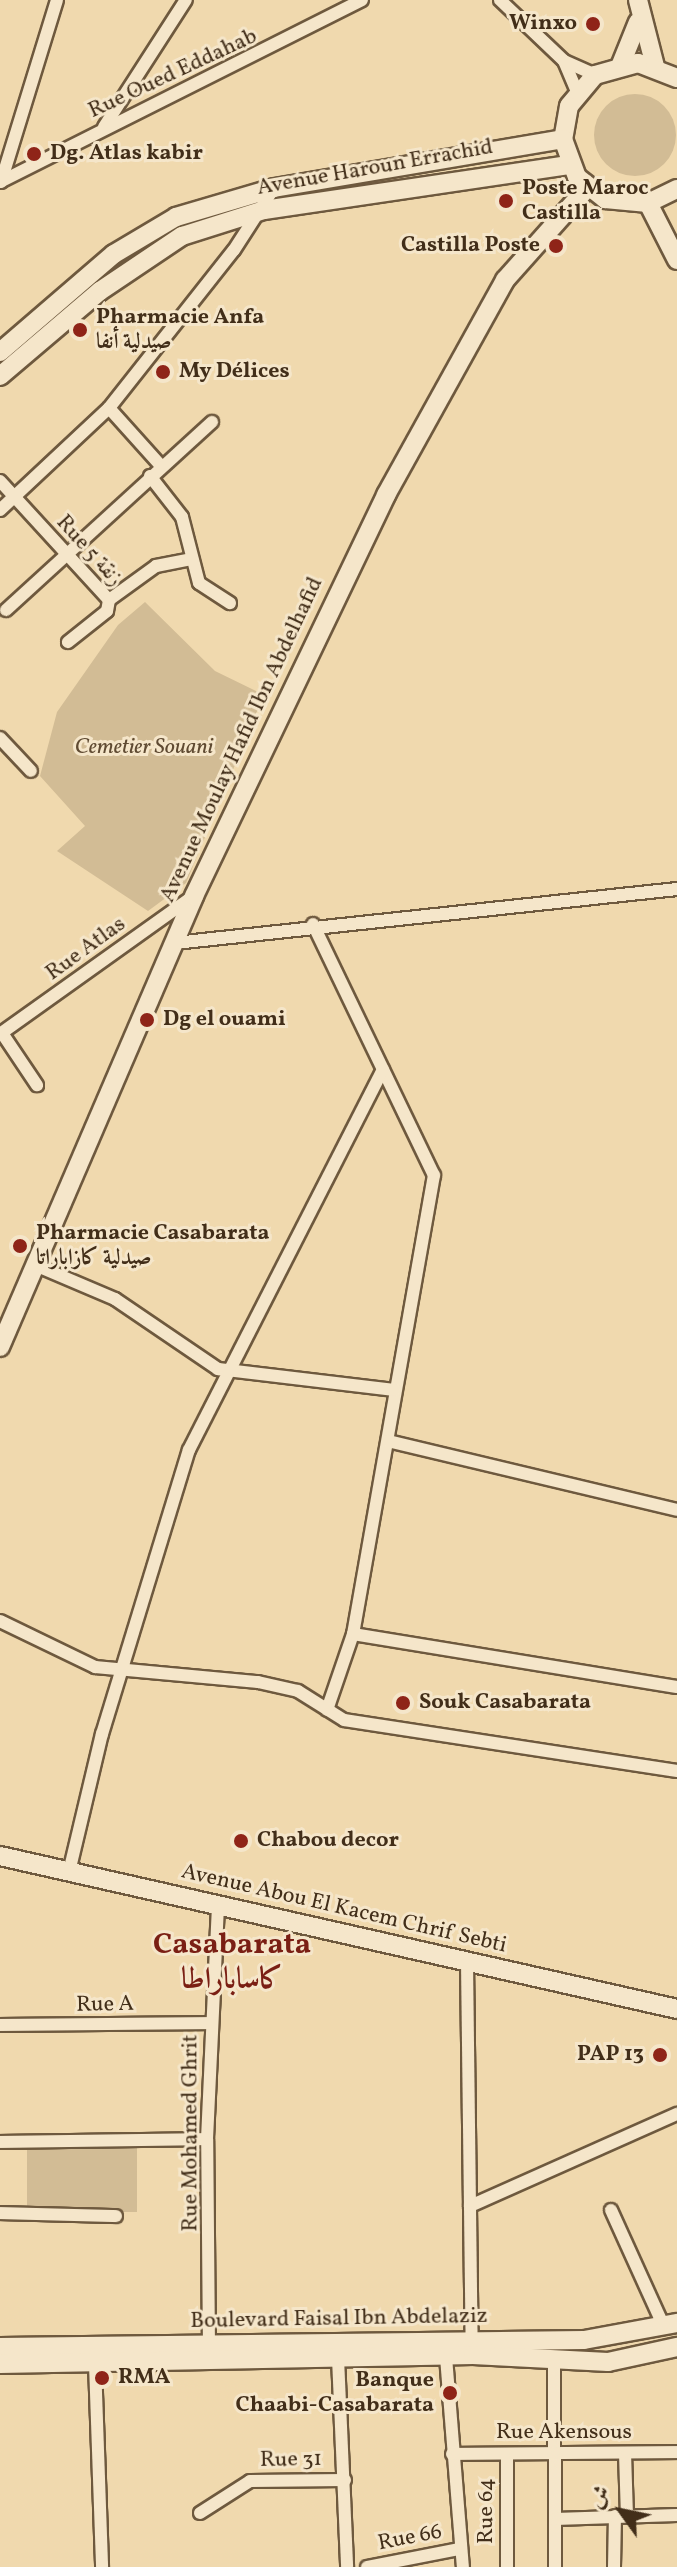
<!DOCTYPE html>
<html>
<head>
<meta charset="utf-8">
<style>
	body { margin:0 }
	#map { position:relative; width:677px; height:2567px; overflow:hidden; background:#f0d9ae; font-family:Vollkorn,Amiri,serif }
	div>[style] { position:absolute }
	.green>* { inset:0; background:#d2bc95; transform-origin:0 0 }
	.round { border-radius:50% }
	.roads { filter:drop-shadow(2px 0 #6e593e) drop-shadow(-2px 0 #6e593e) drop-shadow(0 2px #6e593e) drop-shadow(0 -2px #6e593e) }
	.street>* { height:12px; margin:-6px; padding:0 6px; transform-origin:6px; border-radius:6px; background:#f5e6ca }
	.secondary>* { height:18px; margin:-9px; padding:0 9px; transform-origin:9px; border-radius:9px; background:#f5e6ca }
	.dots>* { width:22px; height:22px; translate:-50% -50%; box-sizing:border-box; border:4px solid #f5e6ca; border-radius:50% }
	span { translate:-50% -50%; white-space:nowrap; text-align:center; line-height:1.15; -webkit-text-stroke:6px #f5e6ca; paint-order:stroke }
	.poi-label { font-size:22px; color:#422e19; font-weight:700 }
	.right { translate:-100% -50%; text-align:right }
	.left { translate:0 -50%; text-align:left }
	.street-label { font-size:22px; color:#422e19 }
	.park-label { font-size:22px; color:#5f4a32; font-style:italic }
	.district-label { font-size:30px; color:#7a1f14; font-weight:700 }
	.north { position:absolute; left:581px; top:2471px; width:80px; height:80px; -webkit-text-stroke:6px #f5e6ca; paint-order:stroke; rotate:303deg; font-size:22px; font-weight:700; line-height:32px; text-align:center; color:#422e19 }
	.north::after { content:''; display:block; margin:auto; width:28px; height:36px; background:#422e19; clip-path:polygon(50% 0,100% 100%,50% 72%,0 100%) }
</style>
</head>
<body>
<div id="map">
	<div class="green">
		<i class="round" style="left:594px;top:94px;width:82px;height:82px"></i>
		<i style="clip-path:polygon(145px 602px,215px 671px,264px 695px,186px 883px,148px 911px,57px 851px,85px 826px,40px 776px,57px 712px,118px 625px)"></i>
		<i style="left:27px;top:2147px;width:110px;height:65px"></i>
	</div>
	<div class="roads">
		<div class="street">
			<i style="left:500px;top:0;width:88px;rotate:43.6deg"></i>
			<i style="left:564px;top:61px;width:34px;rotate:24deg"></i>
			<i style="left:564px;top:61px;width:33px;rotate:67deg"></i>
			<i style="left:104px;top:127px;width:151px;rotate:-57.2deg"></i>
			<i style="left:0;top:182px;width:405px;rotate:-26.7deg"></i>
			<i style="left:1px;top:182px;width:190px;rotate:-72.9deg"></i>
			<i style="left:109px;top:408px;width:78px;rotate:48.1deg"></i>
			<i style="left:150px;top:476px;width:52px;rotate:52deg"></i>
			<i style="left:182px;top:517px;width:68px;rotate:75.6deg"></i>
			<i style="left:199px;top:583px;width:37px;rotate:33deg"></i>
			<i style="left:0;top:481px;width:161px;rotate:47.5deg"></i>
			<i style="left:109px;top:600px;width:11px;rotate:100deg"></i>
			<i style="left:107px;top:611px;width:50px;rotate:141.5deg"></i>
			<i style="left:0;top:510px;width:149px;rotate:-43.1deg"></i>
			<i style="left:109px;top:408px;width:201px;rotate:-51.7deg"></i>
			<i style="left:234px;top:250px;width:74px;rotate:-57.2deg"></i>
			<i style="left:109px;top:600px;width:58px;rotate:-35.9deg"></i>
			<i style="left:156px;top:566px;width:37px;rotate:-11deg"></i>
			<i style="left:6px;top:610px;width:279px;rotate:-42.4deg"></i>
			<i style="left:0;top:738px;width:45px;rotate:46.8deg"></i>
			<i style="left:313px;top:924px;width:279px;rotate:64.3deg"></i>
			<i style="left:434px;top:1175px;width:466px;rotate:100deg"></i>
			<i style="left:353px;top:1634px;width:80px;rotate:108.9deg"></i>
			<i style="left:175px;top:943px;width:505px;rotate:-6.14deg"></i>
			<i style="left:2px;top:1033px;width:63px;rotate:56.1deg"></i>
			<i style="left:0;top:1034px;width:234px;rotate:-35.5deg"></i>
			<i style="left:35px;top:1265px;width:87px;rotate:23deg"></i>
			<i style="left:115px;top:1299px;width:125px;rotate:34.2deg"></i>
			<i style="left:218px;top:1369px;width:178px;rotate:6.8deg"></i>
			<i style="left:388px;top:1441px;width:297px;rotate:13.4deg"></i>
			<i style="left:0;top:1621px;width:106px;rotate:25.8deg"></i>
			<i style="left:95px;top:1667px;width:164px;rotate:5.3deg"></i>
			<i style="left:258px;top:1682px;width:41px;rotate:12.7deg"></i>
			<i style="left:298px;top:1691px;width:54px;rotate:32.2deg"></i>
			<i style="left:344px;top:1720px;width:337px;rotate:8.7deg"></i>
			<i style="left:353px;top:1634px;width:328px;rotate:9.3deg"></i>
			<i style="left:69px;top:1872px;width:142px;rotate:-76.6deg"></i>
			<i style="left:102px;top:1734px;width:297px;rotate:-73deg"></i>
			<i style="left:189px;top:1450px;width:427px;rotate:-63deg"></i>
			<i style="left:467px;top:1962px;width:384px;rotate:89.3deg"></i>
			<i style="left:0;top:2025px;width:212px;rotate:-0.5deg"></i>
			<i style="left:0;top:2142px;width:207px;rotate:-0.8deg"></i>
			<i style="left:470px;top:2206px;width:227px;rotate:-24deg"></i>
			<i style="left:611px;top:2210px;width:128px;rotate:65.6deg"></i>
			<i style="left:0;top:2213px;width:116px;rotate:1.5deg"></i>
			<i style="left:209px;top:2348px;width:209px;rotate:-90.5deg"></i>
			<i style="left:207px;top:2139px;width:233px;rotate:-87.3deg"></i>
			<i style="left:446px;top:2357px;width:211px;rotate:85.4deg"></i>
			<i style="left:338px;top:2358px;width:209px;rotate:87.5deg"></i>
			<i style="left:554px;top:2358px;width:209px;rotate:89.7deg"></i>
			<i style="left:95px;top:2364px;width:203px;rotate:88deg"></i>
			<i style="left:625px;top:2453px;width:63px;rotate:88.2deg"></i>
			<i style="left:452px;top:2454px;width:225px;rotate:-0.5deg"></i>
			<i style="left:200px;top:2513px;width:59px;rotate:-32.6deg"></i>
			<i style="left:250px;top:2481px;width:95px;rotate:-0.6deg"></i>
			<i style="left:555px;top:2519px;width:122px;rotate:-1.9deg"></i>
			<i style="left:367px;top:2567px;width:95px;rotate:-11deg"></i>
			<i style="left:507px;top:2567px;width:113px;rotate:-90deg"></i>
			<i style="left:614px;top:2567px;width:51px;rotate:-88.9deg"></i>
		</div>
		<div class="secondary">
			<i style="left:638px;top:0;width:68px;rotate:75.6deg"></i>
			<i style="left:621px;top:64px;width:45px;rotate:-68deg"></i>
			<i style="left:677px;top:78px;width:42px;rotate:-159deg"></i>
			<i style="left:638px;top:63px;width:45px;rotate:164.4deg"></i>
			<i style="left:595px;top:75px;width:40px;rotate:130deg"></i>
			<i style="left:569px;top:106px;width:34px;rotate:100deg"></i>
			<i style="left:563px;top:139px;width:40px;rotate:69.8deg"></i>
			<i style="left:577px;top:177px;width:36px;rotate:38deg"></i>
			<i style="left:605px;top:199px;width:43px;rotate:5.3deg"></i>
			<i style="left:648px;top:203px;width:32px;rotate:-26deg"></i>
			<i style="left:648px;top:203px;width:64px;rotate:63deg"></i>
			<i style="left:0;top:352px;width:150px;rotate:-40.7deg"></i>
			<i style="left:114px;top:254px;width:72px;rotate:-30.8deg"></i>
			<i style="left:176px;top:217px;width:102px;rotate:-16.5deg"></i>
			<i style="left:274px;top:188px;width:293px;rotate:-9.6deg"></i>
			<i style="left:0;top:376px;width:131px;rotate:-40.4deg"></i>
			<i style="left:100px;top:291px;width:99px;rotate:-33.9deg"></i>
			<i style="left:182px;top:236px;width:86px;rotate:-17.6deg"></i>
			<i style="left:264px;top:210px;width:308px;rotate:-8.4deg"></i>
			<i style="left:0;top:1347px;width:491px;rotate:-66.7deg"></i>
			<i style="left:194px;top:896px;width:445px;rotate:-64.4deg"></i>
			<i style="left:386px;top:495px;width:246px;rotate:-61deg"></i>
			<i style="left:505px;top:280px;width:123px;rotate:-48.3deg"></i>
			<i style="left:0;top:1856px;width:694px;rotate:12.73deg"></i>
			<i style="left:0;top:2347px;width:584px;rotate:-0.69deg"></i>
			<i style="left:584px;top:2340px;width:95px;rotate:-10.4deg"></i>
			<i style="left:0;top:2364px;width:473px;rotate:-1.1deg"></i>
			<i style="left:473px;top:2355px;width:135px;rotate:3deg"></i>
			<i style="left:608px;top:2362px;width:71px;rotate:-12.3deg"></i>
		</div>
	</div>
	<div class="dots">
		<i style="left:593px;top:24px;background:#8f2418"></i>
		<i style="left:34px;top:154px;background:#8f2418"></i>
		<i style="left:506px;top:201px;background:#8f2418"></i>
		<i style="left:556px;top:246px;background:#8f2418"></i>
		<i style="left:80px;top:330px;background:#8f2418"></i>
		<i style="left:163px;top:372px;background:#8f2418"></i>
		<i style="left:147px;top:1020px;background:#8f2418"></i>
		<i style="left:20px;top:1246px;background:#8f2418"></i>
		<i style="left:403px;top:1703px;background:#8f2418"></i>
		<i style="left:241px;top:1841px;background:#8f2418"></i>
		<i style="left:660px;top:2055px;background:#8f2418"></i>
		<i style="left:102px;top:2378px;background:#8f2418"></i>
		<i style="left:450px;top:2393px;background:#8f2418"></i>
	</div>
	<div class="poi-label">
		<span class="right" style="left:577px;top:24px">Winxo</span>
		<span class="left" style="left:50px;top:154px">Dg. Atlas kabir</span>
		<span class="left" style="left:522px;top:201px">Poste Maroc<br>Castilla</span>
		<span class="right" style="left:540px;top:246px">Castilla Poste</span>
		<span class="left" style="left:96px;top:330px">Pharmacie Anfa<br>صيدلية أنفا</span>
		<span class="left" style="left:179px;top:372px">My Délices</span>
		<span class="left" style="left:163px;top:1020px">Dg el ouami</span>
		<span class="left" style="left:36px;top:1246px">Pharmacie Casabarata<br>صيدلية كازاباراتا</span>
		<span class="left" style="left:419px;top:1703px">Souk Casabarata</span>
		<span class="left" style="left:257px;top:1841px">Chabou decor</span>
		<span class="right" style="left:644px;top:2055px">PAP 13</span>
		<span class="left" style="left:118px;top:2378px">RMA</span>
		<span class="right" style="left:434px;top:2393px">Banque<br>Chaabi-Casabarata</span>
	</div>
	<div class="street-label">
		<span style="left:173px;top:74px;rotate:-25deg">Rue Oued Eddahab</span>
		<span style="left:375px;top:168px;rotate:-10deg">Avenue Haroun Errachid</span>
		<span style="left:89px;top:551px;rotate:48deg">Rue 5 زنقة</span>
		<span style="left:242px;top:740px;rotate:-65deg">Avenue Moulay Hafid Ibn Abdelhafid</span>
		<span style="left:86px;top:949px;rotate:-36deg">Rue Atlas</span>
		<span style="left:344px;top:1909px;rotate:13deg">Avenue Abou El Kacem Chrif Sebti</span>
		<span style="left:105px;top:2005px;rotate:-1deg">Rue A</span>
		<span style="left:191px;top:2133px;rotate:-90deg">Rue Mohamed Ghrit</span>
		<span style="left:339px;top:2319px;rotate:-1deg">Boulevard Faisal Ibn Abdelaziz</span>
		<span style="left:564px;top:2433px">Rue Akensous</span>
		<span style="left:291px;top:2460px;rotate:-1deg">Rue 31</span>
		<span style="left:487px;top:2511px;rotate:-90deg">Rue 64</span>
		<span style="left:410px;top:2538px;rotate:-11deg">Rue 66</span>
	</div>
	<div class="park-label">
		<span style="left:144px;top:748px">Cemetier Souani</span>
	</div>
	<div class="district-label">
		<span style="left:232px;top:1962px">Casabarata<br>كاساباراطا</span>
	</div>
	<div class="north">ش</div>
</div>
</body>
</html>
